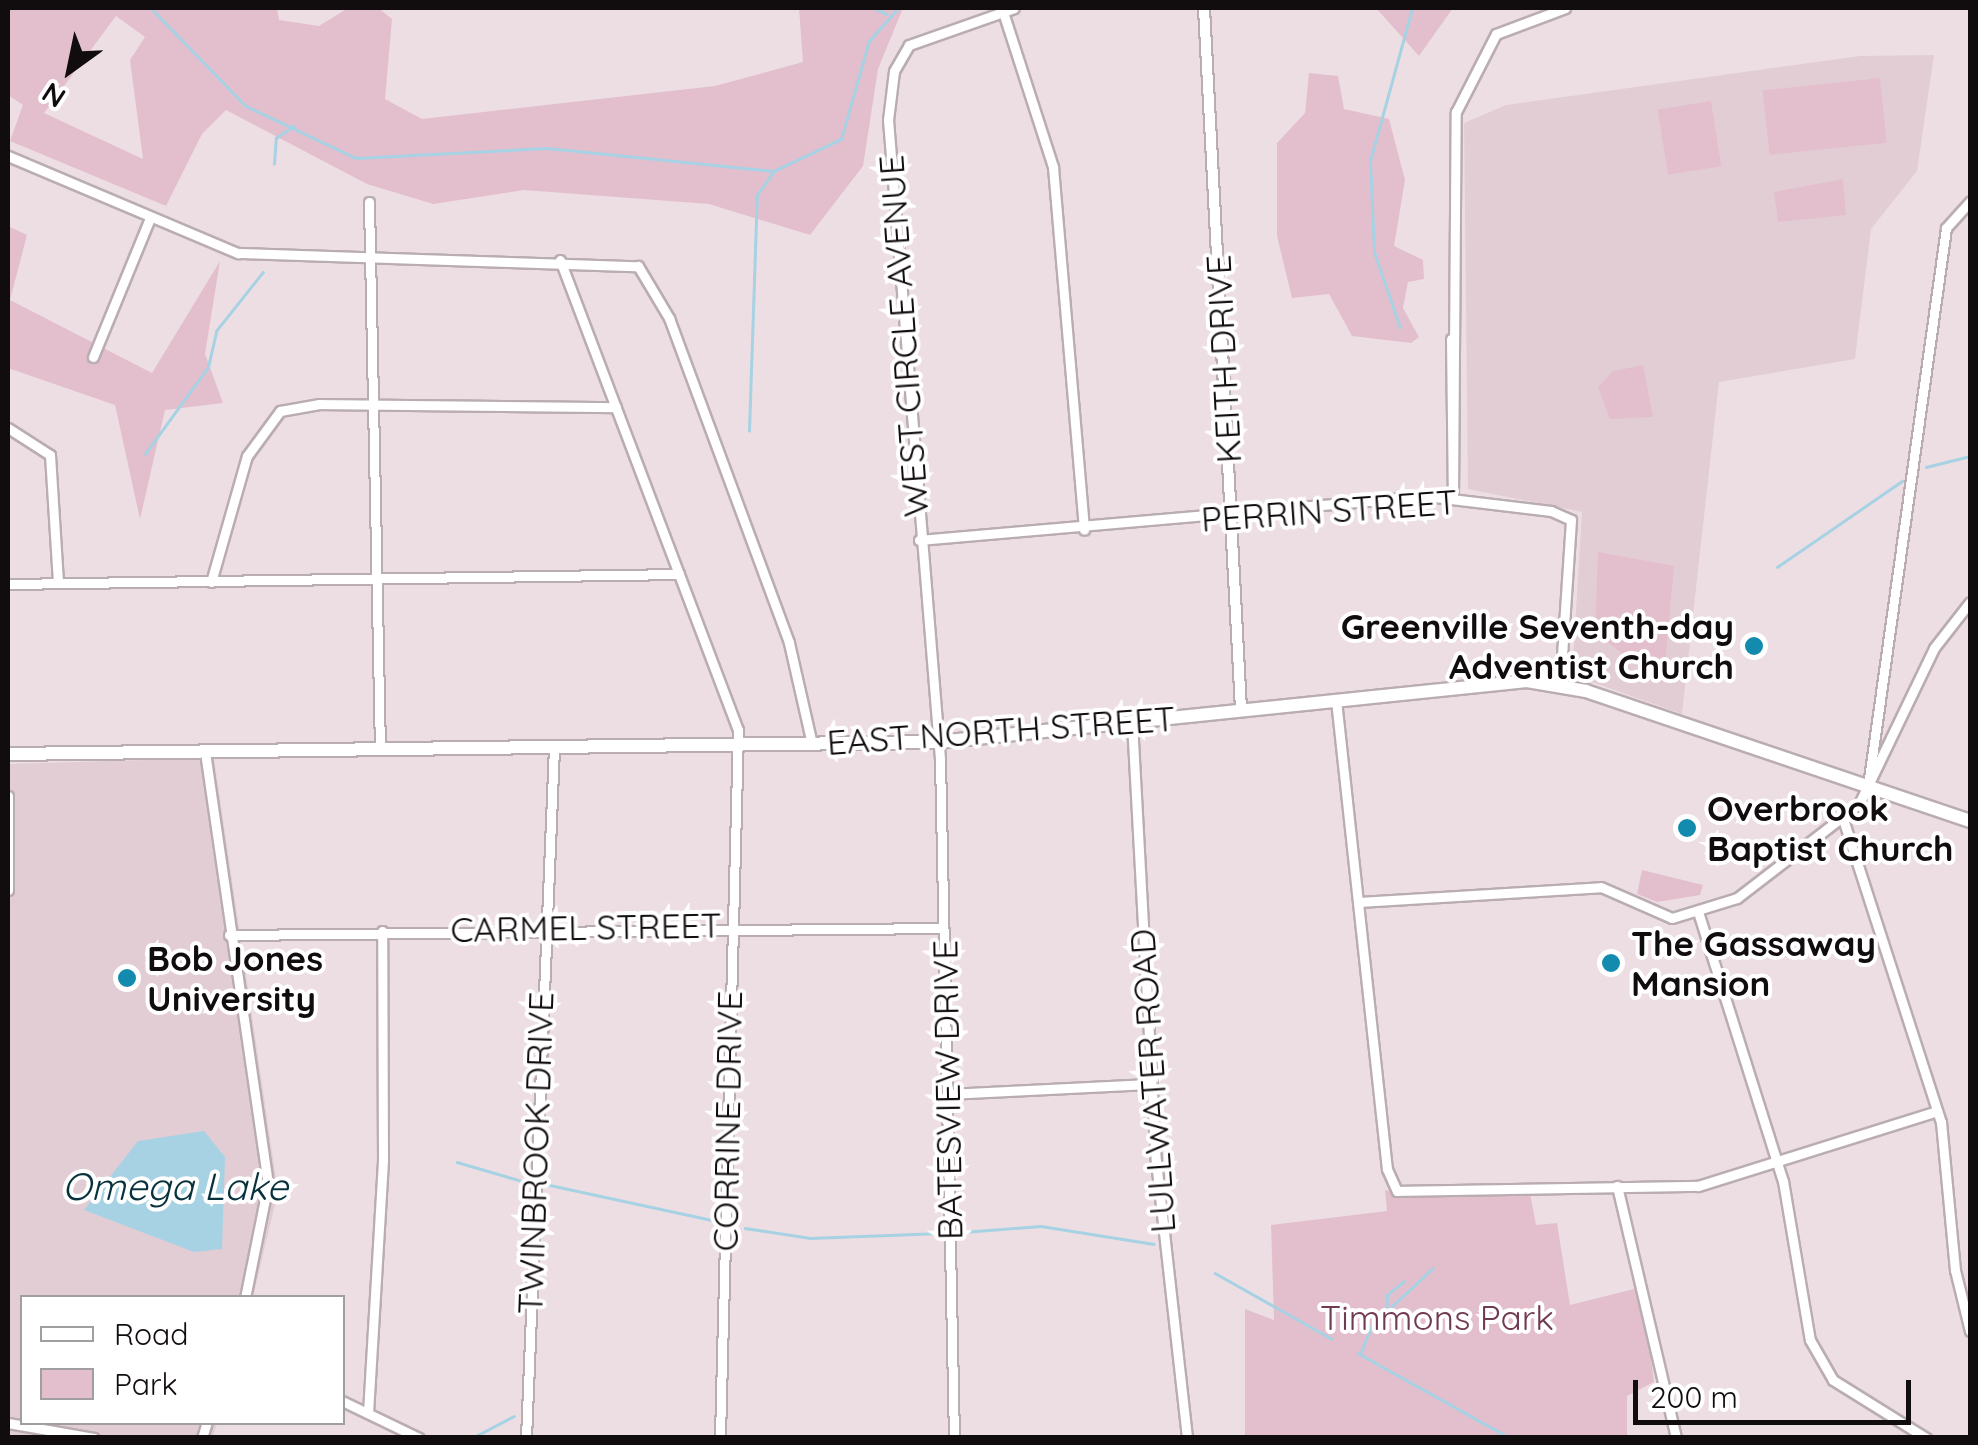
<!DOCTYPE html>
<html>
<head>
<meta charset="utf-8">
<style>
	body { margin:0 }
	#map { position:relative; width:1978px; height:1445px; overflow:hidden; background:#eddee4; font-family:Quicksand,sans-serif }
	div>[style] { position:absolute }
	.built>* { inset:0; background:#e3cdd5 }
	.green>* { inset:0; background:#e3bfcd; transform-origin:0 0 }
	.water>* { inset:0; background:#a7d2e4 }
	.stream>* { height:2.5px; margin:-1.25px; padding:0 1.25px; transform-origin:1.25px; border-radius:1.25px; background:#a7d2e4 }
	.roads { filter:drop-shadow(2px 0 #baadb2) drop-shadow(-2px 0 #baadb2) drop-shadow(0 2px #baadb2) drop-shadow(0 -2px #baadb2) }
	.minor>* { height:9px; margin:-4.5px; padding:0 4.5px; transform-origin:4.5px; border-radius:4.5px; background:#fff }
	.tertiary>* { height:10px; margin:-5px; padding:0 5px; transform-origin:5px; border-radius:5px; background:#fff }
	.secondary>* { height:12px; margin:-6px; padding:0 6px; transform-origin:6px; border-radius:6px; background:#fff }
	.dots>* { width:28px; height:28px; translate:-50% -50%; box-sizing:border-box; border:5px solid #fff; border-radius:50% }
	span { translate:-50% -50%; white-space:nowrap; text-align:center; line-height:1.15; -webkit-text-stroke:8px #fff; paint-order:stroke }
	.street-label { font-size:35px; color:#110c0e }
	.poi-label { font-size:35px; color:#110c0e; font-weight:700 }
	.right { translate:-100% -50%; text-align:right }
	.left { translate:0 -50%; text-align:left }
	.park-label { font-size:35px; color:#703a53 }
	.water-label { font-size:38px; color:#08313e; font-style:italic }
	.frame { position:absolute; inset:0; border:10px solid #110c0e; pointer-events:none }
	.legend { position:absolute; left:20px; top:1295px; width:325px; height:130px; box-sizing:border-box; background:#fff; border:2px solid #a09e9f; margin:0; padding:12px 18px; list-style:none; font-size:30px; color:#110c0e }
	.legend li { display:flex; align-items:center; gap:20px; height:50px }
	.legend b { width:50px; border:2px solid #a09e9f }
	.north { position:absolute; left:20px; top:20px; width:100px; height:100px; -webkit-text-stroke:8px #fff; paint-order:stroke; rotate:213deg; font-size:28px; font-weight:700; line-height:40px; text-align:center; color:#110c0e }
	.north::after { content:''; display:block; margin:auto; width:35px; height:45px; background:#110c0e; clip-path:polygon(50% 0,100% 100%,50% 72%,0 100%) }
	.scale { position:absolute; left:1633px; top:1380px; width:278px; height:45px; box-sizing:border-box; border:5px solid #110c0e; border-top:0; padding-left:12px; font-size:30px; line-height:35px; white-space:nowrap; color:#110c0e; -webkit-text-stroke:8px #fff; paint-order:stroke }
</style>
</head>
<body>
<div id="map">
	<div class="built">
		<i style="clip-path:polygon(1934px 55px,1917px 171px,1871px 229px,1855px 359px,1719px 382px,1682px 714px,1572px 675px,1582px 512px,1468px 489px,1464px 123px,1506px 105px,1860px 56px)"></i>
		<i style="clip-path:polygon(214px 758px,278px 1192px,253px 1297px,22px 1298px,22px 1422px,217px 1423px,213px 1437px,8px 1437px,8px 764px)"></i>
	</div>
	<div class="green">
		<i style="clip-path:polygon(evenodd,8px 8px,277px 8px,279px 20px,319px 26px,348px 8px,378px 8px,392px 19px,385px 99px,422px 119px,715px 86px,803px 62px,799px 8px,903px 8px,878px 69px,863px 166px,810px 235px,709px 204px,524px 190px,433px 204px,367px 184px,226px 110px,202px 134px,166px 206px,10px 141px,23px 105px,8px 95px,8px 8px,116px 16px,145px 37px,130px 60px,143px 159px,44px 113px,116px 16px)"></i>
		<i style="clip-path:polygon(1376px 8px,1453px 8px,1419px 56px)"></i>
		<i style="clip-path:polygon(1309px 73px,1338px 76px,1344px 109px,1389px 119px,1405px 180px,1394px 246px,1423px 260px,1424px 279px,1408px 282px,1403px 308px,1419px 337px,1411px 343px,1352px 336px,1329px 294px,1292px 298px,1277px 236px,1277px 143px,1305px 113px)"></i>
		<i style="left:1880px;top:78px;width:65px;height:118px;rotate:84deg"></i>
		<i style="left:1711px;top:101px;width:66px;height:54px;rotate:81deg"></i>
		<i style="clip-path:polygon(1843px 179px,1846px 215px,1778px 222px,1774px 192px)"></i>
		<i style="clip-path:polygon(8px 226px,27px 235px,10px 300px,152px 373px,220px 261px,205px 354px,223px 403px,165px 410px,140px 519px,115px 405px,8px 368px)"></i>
		<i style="clip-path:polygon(1643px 365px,1653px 417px,1610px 419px,1598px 387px,1613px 371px)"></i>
		<i style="clip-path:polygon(1598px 552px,1674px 566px,1665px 666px,1623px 654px,1595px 633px)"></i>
		<i style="clip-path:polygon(1642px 870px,1703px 885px,1700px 895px,1657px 902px,1637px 894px)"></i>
		<i style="clip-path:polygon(1529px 1188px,1536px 1225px,1557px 1223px,1570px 1305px,1642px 1287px,1654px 1382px,1627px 1396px,1627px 1437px,1245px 1438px,1245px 1309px,1274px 1320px,1271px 1225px,1387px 1211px,1385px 1190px,1410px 1197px)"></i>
	</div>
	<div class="water">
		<i style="clip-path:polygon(204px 1131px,225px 1157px,222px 1249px,194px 1252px,84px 1210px,138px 1141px)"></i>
	</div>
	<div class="stream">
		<i style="left:151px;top:8px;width:136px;rotate:45.9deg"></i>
		<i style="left:246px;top:106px;width:122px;rotate:25.3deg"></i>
		<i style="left:356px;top:158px;width:191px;rotate:-3deg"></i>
		<i style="left:547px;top:148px;width:228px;rotate:5.8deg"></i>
		<i style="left:774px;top:171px;width:74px;rotate:-25.5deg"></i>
		<i style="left:841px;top:139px;width:102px;rotate:-74.1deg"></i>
		<i style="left:869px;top:41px;width:44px;rotate:-48.7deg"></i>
		<i style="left:874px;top:8px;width:14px;rotate:25deg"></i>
		<i style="left:274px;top:164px;width:26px;rotate:-86deg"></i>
		<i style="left:276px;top:138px;width:21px;rotate:-35deg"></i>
		<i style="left:1400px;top:328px;width:80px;rotate:-108.9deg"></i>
		<i style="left:1374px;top:252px;width:91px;rotate:-92.5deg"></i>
		<i style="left:1370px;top:161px;width:159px;rotate:-74.6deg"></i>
		<i style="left:749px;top:431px;width:236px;rotate:-88.1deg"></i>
		<i style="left:757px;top:195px;width:28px;rotate:-55deg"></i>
		<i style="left:145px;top:454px;width:107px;rotate:-54.1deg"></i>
		<i style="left:208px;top:367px;width:37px;rotate:-77deg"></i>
		<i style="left:216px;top:331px;width:75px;rotate:-51.5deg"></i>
		<i style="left:1926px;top:467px;width:45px;rotate:-14deg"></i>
		<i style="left:1777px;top:567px;width:152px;rotate:-34.5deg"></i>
		<i style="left:457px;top:1162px;width:75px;rotate:16.3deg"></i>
		<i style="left:545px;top:1184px;width:175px;rotate:12.2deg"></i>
		<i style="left:745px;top:1228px;width:66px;rotate:8.7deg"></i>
		<i style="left:810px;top:1238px;width:131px;rotate:-2.2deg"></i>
		<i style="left:963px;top:1232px;width:78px;rotate:-4.4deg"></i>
		<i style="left:1041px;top:1226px;width:114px;rotate:9.1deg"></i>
		<i style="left:1215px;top:1273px;width:134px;rotate:29.4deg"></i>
		<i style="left:1386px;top:1315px;width:20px;rotate:-87deg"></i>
		<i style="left:1387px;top:1295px;width:22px;rotate:-39deg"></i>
		<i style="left:1361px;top:1352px;width:29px;rotate:-68deg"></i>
		<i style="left:1372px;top:1325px;width:83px;rotate:-43.1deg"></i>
		<i style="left:1358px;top:1353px;width:174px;rotate:29.2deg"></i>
		<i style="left:472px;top:1438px;width:47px;rotate:-27.6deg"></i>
	</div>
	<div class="roads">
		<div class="minor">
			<i style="left:1003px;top:12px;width:163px;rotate:72.1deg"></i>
			<i style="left:1053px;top:167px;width:364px;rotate:85.1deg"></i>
			<i style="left:8px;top:156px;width:250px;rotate:22.9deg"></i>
			<i style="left:238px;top:253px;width:400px;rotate:1.9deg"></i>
			<i style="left:638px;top:266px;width:61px;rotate:59.2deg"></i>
			<i style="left:669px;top:318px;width:346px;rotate:69.7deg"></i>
			<i style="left:789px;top:643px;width:104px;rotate:77.2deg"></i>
			<i style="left:369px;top:202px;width:547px;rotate:88.85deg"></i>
			<i style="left:560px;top:260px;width:503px;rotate:69.26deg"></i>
			<i style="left:738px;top:730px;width:708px;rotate:91.46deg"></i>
			<i style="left:1451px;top:339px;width:158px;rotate:89.3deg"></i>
			<i style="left:93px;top:357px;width:150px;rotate:-67.7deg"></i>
			<i style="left:8px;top:428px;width:50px;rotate:32.7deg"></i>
			<i style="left:50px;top:455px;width:127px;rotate:86.4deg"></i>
			<i style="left:1453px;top:497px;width:385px;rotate:-89.6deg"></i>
			<i style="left:1456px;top:112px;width:88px;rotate:-62.9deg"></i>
			<i style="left:1496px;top:34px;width:74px;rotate:-20.6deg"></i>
			<i style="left:919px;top:540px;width:509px;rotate:-4.96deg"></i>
			<i style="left:1426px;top:496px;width:126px;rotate:6.8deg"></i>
			<i style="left:1551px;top:511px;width:22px;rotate:24deg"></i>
			<i style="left:1571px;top:520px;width:165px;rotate:93.8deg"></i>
			<i style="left:211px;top:582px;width:131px;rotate:-74.1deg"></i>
			<i style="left:247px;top:456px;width:56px;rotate:-53.7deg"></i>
			<i style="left:280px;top:411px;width:40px;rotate:-10deg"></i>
			<i style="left:319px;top:404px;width:297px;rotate:0.6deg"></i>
			<i style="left:8px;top:584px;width:671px;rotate:-0.85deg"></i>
			<i style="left:1336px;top:700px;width:472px;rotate:83.8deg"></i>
			<i style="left:1387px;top:1169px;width:24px;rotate:66deg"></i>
			<i style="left:1397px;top:1191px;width:301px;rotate:-1deg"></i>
			<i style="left:1698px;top:1186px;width:250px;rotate:-17.4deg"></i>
			<i style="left:1132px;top:722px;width:440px;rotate:86.9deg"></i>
			<i style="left:1156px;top:1161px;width:279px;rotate:83.6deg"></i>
			<i style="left:205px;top:752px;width:437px;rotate:81.7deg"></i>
			<i style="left:268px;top:1184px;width:116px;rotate:101.4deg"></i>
			<i style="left:1868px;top:786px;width:563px;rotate:-82.04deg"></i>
			<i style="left:1946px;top:228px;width:36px;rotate:-48deg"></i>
			<i style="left:8px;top:796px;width:94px;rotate:90deg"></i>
			<i style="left:1843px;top:819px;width:318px;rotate:72.1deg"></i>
			<i style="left:1941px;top:1122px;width:149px;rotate:84.6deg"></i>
			<i style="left:1955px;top:1270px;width:63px;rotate:76.2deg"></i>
			<i style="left:1359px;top:902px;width:242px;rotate:-3.5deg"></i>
			<i style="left:1601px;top:887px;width:77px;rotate:23.6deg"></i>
			<i style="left:1672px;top:918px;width:68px;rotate:-17.1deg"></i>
			<i style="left:1737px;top:898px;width:154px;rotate:-37.6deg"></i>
			<i style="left:1859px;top:804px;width:173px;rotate:-64.3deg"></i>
			<i style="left:1934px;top:648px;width:58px;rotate:-52deg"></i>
			<i style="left:1699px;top:915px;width:279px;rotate:72.5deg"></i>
			<i style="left:1783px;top:1181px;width:161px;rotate:80.4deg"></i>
			<i style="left:1810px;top:1340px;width:46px;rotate:60.1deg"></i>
			<i style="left:1833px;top:1380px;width:110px;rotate:31.9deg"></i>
			<i style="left:229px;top:935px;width:714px;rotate:-0.56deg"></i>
			<i style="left:947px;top:1094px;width:203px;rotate:-2.8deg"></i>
			<i style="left:1617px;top:1186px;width:259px;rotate:76.8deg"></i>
			<i style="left:342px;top:1401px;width:85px;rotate:25.7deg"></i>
			<i style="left:368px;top:1413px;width:252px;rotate:-86.6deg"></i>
			<i style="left:383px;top:1161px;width:230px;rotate:-90.2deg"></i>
			<i style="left:8px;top:1423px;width:87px;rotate:9.9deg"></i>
			<i style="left:202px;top:1438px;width:17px;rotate:-73deg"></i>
			<i style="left:526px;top:1438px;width:691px;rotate:-87.68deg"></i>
			<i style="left:954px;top:1438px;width:679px;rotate:-91.18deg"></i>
			<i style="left:940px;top:759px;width:641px;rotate:-94.65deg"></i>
			<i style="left:888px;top:120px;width:49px;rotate:-83deg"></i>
			<i style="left:894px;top:71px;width:30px;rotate:-60deg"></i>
			<i style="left:909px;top:45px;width:111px;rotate:-19.4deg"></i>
		</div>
		<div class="tertiary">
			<i style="left:1204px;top:8px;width:703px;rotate:86.98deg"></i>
		</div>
		<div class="secondary">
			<i style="left:8px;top:754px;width:930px;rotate:-0.74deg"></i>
			<i style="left:938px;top:742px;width:592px;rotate:-5.91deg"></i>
			<i style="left:1527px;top:681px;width:60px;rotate:9.6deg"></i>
			<i style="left:1586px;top:691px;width:405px;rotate:18.7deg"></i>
		</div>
	</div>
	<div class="dots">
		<i style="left:1754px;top:646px;background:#138bae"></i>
		<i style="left:1687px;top:828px;background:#138bae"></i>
		<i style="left:1611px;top:963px;background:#138bae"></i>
		<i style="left:127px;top:978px;background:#138bae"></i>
	</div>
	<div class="street-label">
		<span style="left:903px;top:336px;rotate:-94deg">WEST CIRCLE AVENUE</span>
		<span style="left:1223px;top:359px;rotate:-93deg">KEITH DRIVE</span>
		<span style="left:1329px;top:510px;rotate:-4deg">PERRIN STREET</span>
		<span style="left:1001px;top:730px;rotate:-4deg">EAST NORTH STREET</span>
		<span style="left:586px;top:927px;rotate:-1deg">CARMEL STREET</span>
		<span style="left:1152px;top:1081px;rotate:-94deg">LULLWATER ROAD</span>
		<span style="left:947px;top:1090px;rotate:-91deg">BATESVIEW DRIVE</span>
		<span style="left:727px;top:1121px;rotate:-89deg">CORRINE DRIVE</span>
		<span style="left:535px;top:1153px;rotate:-88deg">TWINBROOK DRIVE</span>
	</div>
	<div class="poi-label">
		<span class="right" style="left:1734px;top:646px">Greenville Seventh-day<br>Adventist Church</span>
		<span class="left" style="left:1707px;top:828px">Overbrook<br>Baptist Church</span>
		<span class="left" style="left:1631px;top:963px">The Gassaway<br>Mansion</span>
		<span class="left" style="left:147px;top:978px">Bob Jones<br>University</span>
	</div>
	<div class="park-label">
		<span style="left:1437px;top:1317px">Timmons Park</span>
	</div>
	<div class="water-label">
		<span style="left:175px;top:1187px">Omega Lake</span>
	</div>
	<div class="frame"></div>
	<ul class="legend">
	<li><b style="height:12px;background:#fff"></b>Road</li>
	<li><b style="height:28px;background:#e3bfcd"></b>Park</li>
	</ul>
	<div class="north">N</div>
	<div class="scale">200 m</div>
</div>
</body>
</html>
